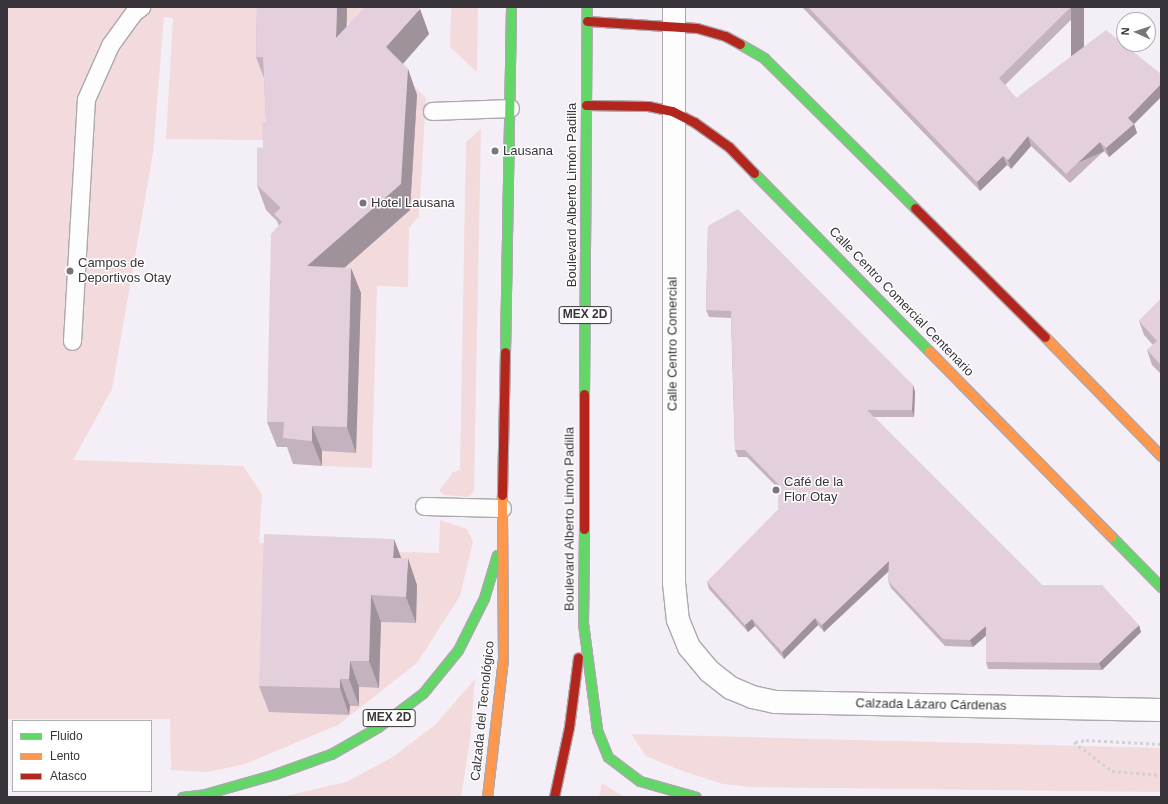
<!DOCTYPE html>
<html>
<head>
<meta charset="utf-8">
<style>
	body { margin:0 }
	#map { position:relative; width:1168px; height:804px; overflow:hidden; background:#f4eff6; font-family:Helvetica,sans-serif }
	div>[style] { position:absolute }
	.green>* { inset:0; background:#f3dadc }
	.path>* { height:2.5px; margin-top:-1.25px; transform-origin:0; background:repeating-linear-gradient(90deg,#d3d1d4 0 3px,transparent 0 6px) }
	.roads { filter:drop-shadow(1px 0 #aca8ad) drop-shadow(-1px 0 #aca8ad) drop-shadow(0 1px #aca8ad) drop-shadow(0 -1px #aca8ad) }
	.lane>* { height:17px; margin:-8.5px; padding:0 8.5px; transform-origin:8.5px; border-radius:8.5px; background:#fdfdfe }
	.street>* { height:22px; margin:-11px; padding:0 11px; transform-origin:11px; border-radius:11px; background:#fdfdfe }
	.fast>* { height:9px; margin:-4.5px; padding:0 4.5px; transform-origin:4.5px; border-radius:4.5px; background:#63d668 }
	.slow>* { height:9px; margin:-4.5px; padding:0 4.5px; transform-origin:4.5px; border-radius:4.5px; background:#ff974d }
	.jam>* { height:9px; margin:-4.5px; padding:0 4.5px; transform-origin:4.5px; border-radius:4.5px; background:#b3261e }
	.wall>* { inset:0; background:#c4b3be }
	.shaded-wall>* { inset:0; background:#a0929b; transform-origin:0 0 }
	.building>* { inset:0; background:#e4d0dd }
	.dots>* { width:11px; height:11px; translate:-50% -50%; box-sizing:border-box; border:2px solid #fff; border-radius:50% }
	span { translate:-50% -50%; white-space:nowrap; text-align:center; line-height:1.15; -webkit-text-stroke:3px #fff; paint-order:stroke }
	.shield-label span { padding:1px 3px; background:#fff; border:1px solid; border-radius:3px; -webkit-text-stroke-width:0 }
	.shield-label { font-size:12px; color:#38343a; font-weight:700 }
	.poi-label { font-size:13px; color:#38343a }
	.left { translate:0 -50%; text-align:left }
	.street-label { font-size:13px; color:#38343a }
	.frame { position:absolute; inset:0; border:8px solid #38343a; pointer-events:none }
	.legend { position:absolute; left:12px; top:720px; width:140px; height:72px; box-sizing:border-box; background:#fff; border:1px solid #afaeb0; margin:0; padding:5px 7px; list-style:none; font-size:12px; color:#38343a }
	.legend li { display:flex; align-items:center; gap:8px; height:20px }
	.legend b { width:20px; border:1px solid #afaeb0 }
	.north { position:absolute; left:1116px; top:12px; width:40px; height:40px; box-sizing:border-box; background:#fff; border:1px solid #afaeb0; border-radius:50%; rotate:273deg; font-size:11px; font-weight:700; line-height:16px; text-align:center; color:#38343a }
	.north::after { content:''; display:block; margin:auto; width:14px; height:18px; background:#7a757c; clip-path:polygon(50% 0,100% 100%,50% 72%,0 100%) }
</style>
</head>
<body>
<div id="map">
	<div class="green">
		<i style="clip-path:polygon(7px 7px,267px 7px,265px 140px,166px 139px,173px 18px,164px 17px,153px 153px,112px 389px,73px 460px,243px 466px,262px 494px,259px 543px,356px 547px,349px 714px,350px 706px,359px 705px,359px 687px,379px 688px,381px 622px,416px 623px,417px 585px,392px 552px,439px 553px,440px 520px,467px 529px,473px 542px,460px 596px,417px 663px,338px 725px,245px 764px,208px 772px,171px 770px,170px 719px,7px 719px)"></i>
		<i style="clip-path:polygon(331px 7px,398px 7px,367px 41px)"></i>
		<i style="clip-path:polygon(451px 7px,478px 7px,477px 72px,450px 47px)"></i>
		<i style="clip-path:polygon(397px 70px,426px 98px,419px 216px,409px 228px,408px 287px,377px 286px,372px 468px,322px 466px,322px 451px,356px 452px,361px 294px,327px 292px)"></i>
		<i style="clip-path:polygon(481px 129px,474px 491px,468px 497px,444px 495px,439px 491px,453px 472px,460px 470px,466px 142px)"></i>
		<i style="clip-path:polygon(475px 679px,470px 740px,461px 797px,281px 797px,346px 782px,393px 757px,436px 724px)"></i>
		<i style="clip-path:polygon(631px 734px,1161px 748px,1161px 789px,1159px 792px,751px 787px,723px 784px,685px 772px,646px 756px)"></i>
		<i style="clip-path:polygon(602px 783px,618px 793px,625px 797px,599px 797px)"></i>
	</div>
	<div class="path">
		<i style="left:1074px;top:742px;width:48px;rotate:37.3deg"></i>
		<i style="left:1112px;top:771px;width:49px;rotate:4.7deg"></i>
		<i style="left:1075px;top:742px;width:11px;rotate:-10deg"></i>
		<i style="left:1086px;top:740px;width:75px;rotate:3.1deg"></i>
	</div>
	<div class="roads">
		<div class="lane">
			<i style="left:432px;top:111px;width:78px;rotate:-2.2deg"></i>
			<i style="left:72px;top:341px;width:242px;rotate:-86.7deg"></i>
			<i style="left:86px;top:99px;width:59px;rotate:-66deg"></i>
			<i style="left:110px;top:45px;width:41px;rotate:-54deg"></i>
			<i style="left:134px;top:12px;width:9px;rotate:-36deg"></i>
			<i style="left:424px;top:506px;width:78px;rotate:1.5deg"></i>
		</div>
		<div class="street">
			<i style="left:674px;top:7px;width:576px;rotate:90deg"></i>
			<i style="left:674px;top:583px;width:37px;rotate:84deg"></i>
			<i style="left:678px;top:620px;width:29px;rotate:68deg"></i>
			<i style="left:689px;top:647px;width:31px;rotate:50deg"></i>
			<i style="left:709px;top:671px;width:28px;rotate:38deg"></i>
			<i style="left:731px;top:688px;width:23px;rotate:23deg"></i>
			<i style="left:752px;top:697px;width:24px;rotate:12deg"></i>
			<i style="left:775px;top:702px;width:386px;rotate:1.2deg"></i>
		</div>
		<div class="fast">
			<i style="left:740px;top:44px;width:28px;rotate:30deg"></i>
			<i style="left:764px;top:58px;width:213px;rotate:44.8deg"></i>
			<i style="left:754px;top:173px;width:250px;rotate:45.5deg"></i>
			<i style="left:505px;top:352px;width:345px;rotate:-89deg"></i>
			<i style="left:584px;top:394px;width:387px;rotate:-89.6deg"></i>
			<i style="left:584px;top:529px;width:94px;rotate:90.6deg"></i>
			<i style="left:583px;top:623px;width:108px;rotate:82.5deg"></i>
			<i style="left:597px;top:730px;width:29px;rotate:68deg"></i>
			<i style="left:608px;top:757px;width:40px;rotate:37deg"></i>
			<i style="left:640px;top:781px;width:58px;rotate:15.9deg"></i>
			<i style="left:1111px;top:536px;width:71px;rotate:45.6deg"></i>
			<i style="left:182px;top:797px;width:23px;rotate:-7deg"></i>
			<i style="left:205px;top:794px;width:73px;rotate:-15.9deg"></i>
			<i style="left:275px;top:774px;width:59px;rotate:-19.7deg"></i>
			<i style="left:331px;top:754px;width:54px;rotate:-29.9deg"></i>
			<i style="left:378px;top:727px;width:56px;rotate:-37.1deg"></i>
			<i style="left:423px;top:693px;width:55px;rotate:-50.9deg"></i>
			<i style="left:458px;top:650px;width:58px;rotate:-63.4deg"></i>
			<i style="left:484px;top:598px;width:45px;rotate:-73.2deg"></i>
		</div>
		<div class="slow">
			<i style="left:1045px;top:337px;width:166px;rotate:45.7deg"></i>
			<i style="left:929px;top:351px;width:260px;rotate:45.5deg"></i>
			<i style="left:487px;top:797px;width:140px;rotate:-83.4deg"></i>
			<i style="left:503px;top:658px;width:163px;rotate:-90.4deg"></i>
		</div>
		<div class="jam">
			<i style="left:587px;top:21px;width:110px;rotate:3.6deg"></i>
			<i style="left:697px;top:28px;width:29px;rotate:16deg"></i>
			<i style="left:725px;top:36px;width:17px;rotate:28deg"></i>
			<i style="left:586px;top:105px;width:62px;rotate:0.9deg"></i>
			<i style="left:648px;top:106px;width:25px;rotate:12deg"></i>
			<i style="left:672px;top:111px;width:25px;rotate:27deg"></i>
			<i style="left:694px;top:122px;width:43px;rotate:35.5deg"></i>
			<i style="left:729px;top:147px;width:36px;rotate:46deg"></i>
			<i style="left:915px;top:208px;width:183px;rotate:44.8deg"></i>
			<i style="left:502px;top:495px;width:143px;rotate:-88.8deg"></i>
			<i style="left:584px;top:529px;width:135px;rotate:-90deg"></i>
			<i style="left:554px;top:797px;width:72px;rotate:-77.9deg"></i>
			<i style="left:569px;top:727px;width:70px;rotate:-82.6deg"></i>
		</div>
	</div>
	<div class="wall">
		<i style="clip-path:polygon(257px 7px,347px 7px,346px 27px,420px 9px,429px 34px,402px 64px,408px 69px,417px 95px,410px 210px,344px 268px,351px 268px,361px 293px,356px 453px,322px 451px,322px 466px,293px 464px,287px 447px,277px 447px,267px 422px,279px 226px,277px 221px,266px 210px,257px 185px,263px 148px,266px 122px,264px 78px,256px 57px)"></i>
		<i style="clip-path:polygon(802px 7px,1084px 7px,1005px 85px,1016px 98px,1161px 74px,1161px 97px,1134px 124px,1137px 133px,1109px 157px,1104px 151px,1070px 183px,1031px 146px,1011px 169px,1007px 165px,980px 191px)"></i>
		<i style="clip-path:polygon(708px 226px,913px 385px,915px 392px,914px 417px,874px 417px,1042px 585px,1141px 632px,1102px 670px,988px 669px,986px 662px,986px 635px,973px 647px,945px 646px,891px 588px,888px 581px,889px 571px,824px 632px,818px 625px,784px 659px,755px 626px,748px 632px,709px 589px,707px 582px,778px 510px,779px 489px,747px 457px,738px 457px,735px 450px,731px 318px,709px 317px,706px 310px)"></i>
		<i style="clip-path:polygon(1161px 299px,1161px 374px,1152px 365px,1147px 350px,1153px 345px,1144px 335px,1139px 321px)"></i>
		<i style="clip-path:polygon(401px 558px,417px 585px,416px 623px,381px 622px,379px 688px,359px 687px,359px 706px,350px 706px,349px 715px,269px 712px,259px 686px)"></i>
	</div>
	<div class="shaded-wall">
		<i style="clip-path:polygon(337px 7px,347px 7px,346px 64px,336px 38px)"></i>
		<i style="left:1071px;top:7px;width:13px;height:101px"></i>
		<i style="clip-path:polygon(420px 9px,429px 34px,395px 73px,386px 47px)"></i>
		<i style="clip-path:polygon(408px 69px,417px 95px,410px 210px,317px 292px,307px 266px)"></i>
		<i style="clip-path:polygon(1161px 84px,1161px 97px,1133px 125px,1134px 124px,1137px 133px,1109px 157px,1106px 148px,1128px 118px)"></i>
		<i style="clip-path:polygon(1028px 136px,1031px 146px,1011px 169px,1008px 160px)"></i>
		<i style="left:1100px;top:142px;width:10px;height:47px;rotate:66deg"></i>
		<i style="clip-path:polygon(1003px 156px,1007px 165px,980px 191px,977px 182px)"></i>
		<i style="clip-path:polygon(351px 268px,361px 293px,356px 453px,347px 427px)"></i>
		<i style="clip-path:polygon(913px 385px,915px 392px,914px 417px,912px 410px)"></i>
		<i style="clip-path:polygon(312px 426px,322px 451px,322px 466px,312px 441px)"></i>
		<i style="clip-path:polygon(394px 539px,404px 565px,393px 558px)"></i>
		<i style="clip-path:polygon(408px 558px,417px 585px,416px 623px,406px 597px)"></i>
		<i style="clip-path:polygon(889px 561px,892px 568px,824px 632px,822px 625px)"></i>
		<i style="clip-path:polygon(371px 595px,381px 622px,379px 688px,369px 661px)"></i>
		<i style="clip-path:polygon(815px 618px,818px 625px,784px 659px,782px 652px)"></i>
		<i style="clip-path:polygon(752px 619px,755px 626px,748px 632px,745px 625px)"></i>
		<i style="clip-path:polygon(1139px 625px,1141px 632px,1102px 670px,1099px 663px)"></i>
		<i style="clip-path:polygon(986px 626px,989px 633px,973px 647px,970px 640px)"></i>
		<i style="clip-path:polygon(350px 661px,359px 687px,359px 706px,349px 679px)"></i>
		<i style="clip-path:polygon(340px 679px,350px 706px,349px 715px,340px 688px)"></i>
	</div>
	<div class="building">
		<i style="clip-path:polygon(257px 7px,337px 7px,336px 38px,365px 7px,418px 7px,420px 9px,386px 47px,408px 69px,401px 184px,307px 266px,351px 268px,347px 427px,312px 426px,312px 441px,283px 438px,284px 422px,267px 422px,271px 234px,282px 222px,274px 214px,281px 208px,257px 185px,257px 147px,263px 148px,262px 122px,266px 122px,263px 57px,256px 57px)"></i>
		<i style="clip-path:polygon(808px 7px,1071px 7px,999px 78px,1016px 98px,1106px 30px,1161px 74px,1161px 84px,1128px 118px,1134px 124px,1106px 148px,1100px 142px,1066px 174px,1028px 136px,1008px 160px,1003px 156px,977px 182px)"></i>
		<i style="clip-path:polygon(738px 209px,913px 385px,912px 410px,867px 410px,1042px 585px,1102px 585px,1139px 625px,1099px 663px,986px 662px,986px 626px,970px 640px,943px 639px,888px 581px,889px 561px,822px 625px,815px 618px,782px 652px,752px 619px,745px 625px,707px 582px,778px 510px,779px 485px,745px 450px,735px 450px,731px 311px,706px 310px,708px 226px)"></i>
		<i style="clip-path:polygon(1161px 299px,1161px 365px,1147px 350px,1157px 341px,1139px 321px)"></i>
		<i style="clip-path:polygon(264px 534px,394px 539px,393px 558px,408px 558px,406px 597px,371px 595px,369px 661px,350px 661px,349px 679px,340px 679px,340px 688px,259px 686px)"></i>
	</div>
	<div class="dots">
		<i style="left:495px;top:151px;background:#7a757c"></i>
		<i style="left:363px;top:203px;background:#7a757c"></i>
		<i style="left:70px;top:271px;background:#7a757c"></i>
		<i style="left:776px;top:490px;background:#7a757c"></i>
	</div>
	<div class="shield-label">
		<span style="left:585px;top:315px">MEX 2D</span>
		<span style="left:389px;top:718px">MEX 2D</span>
	</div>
	<div class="poi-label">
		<span class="left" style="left:503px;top:151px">Lausana</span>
		<span class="left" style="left:371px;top:203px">Hotel Lausana</span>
		<span class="left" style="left:78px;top:271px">Campos de<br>Deportivos Otay</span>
		<span class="left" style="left:784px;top:490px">Café de la<br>Flor Otay</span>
	</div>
	<div class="street-label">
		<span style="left:572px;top:195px;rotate:-90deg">Boulevard Alberto Limón Padilla</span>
		<span style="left:901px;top:302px;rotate:46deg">Calle Centro Comercial Centenario</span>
		<span style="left:673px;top:344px;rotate:-90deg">Calle Centro Comercial</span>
		<span style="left:570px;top:519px;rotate:-90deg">Boulevard Alberto Limón Padilla</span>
		<span style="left:931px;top:705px;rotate:1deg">Calzada Lázaro Cárdenas</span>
		<span style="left:483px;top:711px;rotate:-84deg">Calzada del Tecnológico</span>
	</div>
	<div class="frame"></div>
	<ul class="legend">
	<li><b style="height:5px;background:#63d668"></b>Fluido</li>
	<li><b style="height:5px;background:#ff974d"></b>Lento</li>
	<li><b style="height:5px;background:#b3261e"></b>Atasco</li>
	</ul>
	<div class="north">N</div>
</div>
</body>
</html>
